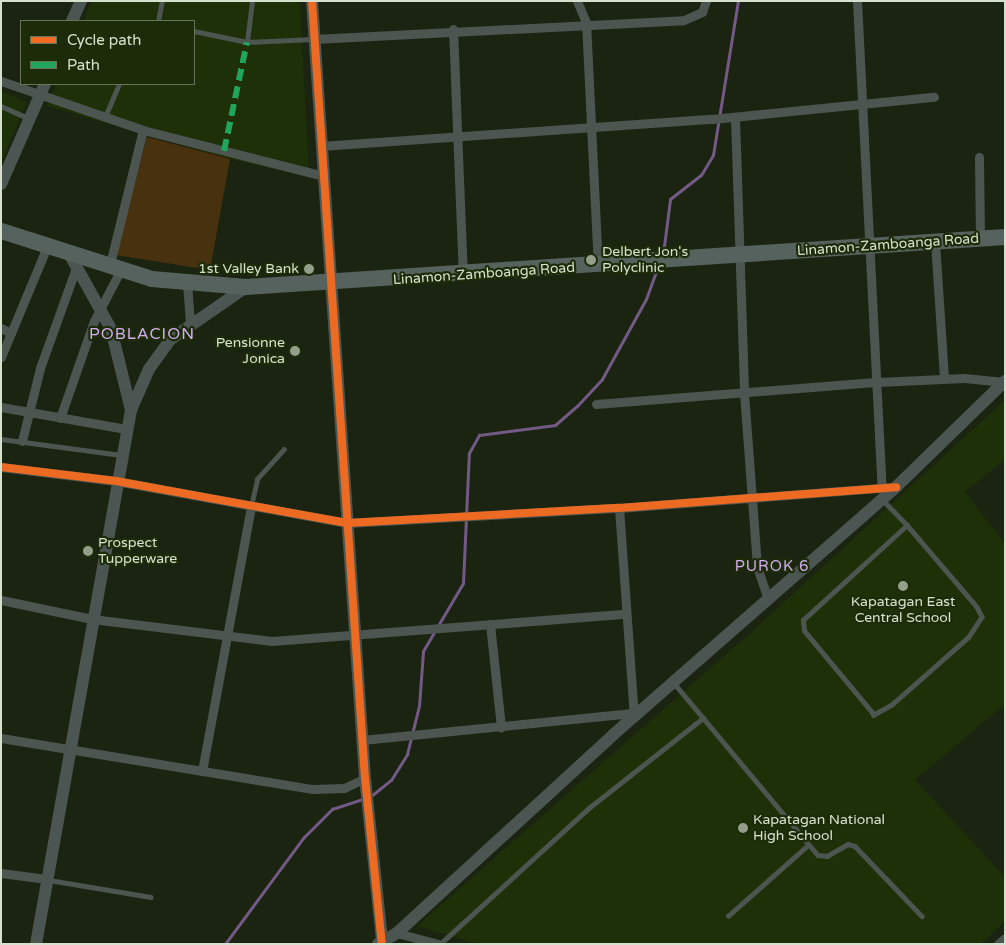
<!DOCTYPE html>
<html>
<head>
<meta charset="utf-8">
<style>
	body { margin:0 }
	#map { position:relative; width:1006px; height:945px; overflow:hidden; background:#1b2411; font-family:"Varela Round",sans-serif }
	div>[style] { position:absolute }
	.built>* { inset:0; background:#1e3008 }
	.green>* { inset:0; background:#47310e }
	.stream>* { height:3px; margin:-1.5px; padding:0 1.5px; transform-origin:1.5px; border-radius:1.5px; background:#735a86 }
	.lane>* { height:4.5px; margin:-2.25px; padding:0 2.25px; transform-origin:2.25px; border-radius:2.25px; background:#4c5550 }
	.street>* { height:9px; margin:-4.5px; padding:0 4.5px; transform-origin:4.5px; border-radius:4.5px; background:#4c5550 }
	.secondary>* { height:12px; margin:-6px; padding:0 6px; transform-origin:6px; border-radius:6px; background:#4b5652 }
	.highway>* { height:16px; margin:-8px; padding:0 8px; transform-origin:8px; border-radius:8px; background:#56625e }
	.quiet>* { height:6px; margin-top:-3px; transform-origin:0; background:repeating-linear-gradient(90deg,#20a55d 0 12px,transparent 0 18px) }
	.cycleway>* { height:8px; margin:-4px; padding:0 4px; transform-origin:4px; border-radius:4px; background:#ed6a23 }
	.dots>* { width:14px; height:14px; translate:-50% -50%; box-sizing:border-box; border:2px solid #1c2c09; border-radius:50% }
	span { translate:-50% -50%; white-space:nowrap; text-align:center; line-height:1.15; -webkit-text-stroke:4.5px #1c2c09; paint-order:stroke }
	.street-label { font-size:14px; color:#d5e1cc }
	.poi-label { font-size:14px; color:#d5e1cc }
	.left { translate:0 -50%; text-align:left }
	.right { translate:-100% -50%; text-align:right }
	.neighbourhood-label { font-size:15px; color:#d3adf0; letter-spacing:1px }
	.quarter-label { font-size:16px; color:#d3adf0; letter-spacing:1px }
	.frame { position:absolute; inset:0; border:2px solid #d5e1cc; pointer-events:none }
	.legend { position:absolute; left:20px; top:20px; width:175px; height:65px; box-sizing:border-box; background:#1c2c09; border:1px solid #667457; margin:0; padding:6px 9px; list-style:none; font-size:15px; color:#d5e1cc }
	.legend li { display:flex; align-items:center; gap:10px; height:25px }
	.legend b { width:25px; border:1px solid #667457 }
</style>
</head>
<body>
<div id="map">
	<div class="built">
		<i style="clip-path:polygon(92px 1px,300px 1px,309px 177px,230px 159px,47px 106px,56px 84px,194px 84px,194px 21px,84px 21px)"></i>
		<i style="clip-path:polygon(1px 91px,27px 102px,1px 162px)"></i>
		<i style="clip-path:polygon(1005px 400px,1005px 459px,965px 492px,1005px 544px,1005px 704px,915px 780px,1005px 877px,1005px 921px,981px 944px,478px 944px,417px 926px,756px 628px)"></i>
	</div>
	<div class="green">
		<i style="clip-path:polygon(147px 137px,230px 159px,210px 270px,116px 255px)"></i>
	</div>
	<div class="stream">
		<i style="left:663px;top:254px;width:55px;rotate:-82.7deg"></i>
		<i style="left:670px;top:199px;width:39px;rotate:-38deg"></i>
		<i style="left:701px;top:175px;width:23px;rotate:-59deg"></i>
		<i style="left:713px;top:155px;width:156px;rotate:-80.8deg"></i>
		<i style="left:371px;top:796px;width:26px;rotate:-39deg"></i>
		<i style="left:391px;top:780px;width:31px;rotate:-58deg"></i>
		<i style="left:407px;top:754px;width:49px;rotate:-76deg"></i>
		<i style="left:419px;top:706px;width:55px;rotate:-85.8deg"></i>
		<i style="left:423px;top:651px;width:79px;rotate:-59.5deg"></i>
		<i style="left:463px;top:583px;width:130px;rotate:-87.4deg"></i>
		<i style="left:469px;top:453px;width:21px;rotate:-61deg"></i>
		<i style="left:479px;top:435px;width:77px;rotate:-7.5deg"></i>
		<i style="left:555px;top:425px;width:29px;rotate:-41deg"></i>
		<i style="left:577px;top:406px;width:37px;rotate:-47deg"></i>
		<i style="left:602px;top:379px;width:91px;rotate:-61.2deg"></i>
		<i style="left:646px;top:299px;width:37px;rotate:-70deg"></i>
		<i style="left:225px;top:944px;width:133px;rotate:-53.6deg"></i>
		<i style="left:304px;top:837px;width:40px;rotate:-45deg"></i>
		<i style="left:332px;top:809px;width:35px;rotate:-18deg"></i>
	</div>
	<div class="lane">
		<i style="left:158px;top:21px;width:20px;rotate:-79deg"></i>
		<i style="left:194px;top:31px;width:54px;rotate:11.7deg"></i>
		<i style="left:247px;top:42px;width:66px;rotate:-2.6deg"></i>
		<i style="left:247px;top:42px;width:41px;rotate:-83deg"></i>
		<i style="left:1px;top:106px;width:30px;rotate:24deg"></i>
		<i style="left:105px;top:117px;width:36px;rotate:-67deg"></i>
		<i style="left:1px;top:439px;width:121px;rotate:7.6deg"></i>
		<i style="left:883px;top:500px;width:35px;rotate:46deg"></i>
		<i style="left:907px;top:525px;width:18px;rotate:49deg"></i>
		<i style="left:919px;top:539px;width:89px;rotate:49.5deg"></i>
		<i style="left:977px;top:607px;width:11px;rotate:63deg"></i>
		<i style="left:982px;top:617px;width:24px;rotate:123deg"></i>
		<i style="left:969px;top:637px;width:103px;rotate:138.6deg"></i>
		<i style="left:892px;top:705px;width:21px;rotate:151deg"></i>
		<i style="left:874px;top:715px;width:109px;rotate:-129.8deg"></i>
		<i style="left:804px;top:631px;width:11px;rotate:-95deg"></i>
		<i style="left:803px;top:620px;width:141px;rotate:-42.4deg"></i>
		<i style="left:251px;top:506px;width:28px;rotate:-77deg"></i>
		<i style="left:257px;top:479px;width:40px;rotate:-48deg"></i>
		<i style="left:674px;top:683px;width:224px;rotate:50.1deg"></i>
		<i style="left:818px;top:855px;width:9px;rotate:6deg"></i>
		<i style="left:827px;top:856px;width:24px;rotate:-30deg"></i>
		<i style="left:848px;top:844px;width:7px;rotate:16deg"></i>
		<i style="left:855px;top:846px;width:97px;rotate:46.3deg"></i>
		<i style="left:49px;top:880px;width:103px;rotate:9.5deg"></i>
		<i style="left:728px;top:916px;width:107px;rotate:-41.6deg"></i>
		<i style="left:440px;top:944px;width:203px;rotate:-42.4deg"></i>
		<i style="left:590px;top:807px;width:144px;rotate:-38.2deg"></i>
	</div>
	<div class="street">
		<i style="left:577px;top:1px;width:23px;rotate:67deg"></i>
		<i style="left:586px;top:22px;width:243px;rotate:87.2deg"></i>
		<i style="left:857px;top:1px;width:489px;rotate:87.1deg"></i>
		<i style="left:453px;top:29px;width:246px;rotate:87.7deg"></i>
		<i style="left:314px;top:39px;width:370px;rotate:-2.9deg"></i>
		<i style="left:684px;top:20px;width:20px;rotate:-24deg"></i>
		<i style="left:702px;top:12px;width:12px;rotate:-70deg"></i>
		<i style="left:1px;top:81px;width:150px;rotate:19deg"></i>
		<i style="left:143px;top:130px;width:187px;rotate:14.3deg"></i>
		<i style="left:735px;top:117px;width:276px;rotate:88.1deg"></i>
		<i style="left:744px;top:393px;width:174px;rotate:85.7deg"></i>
		<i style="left:757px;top:567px;width:34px;rotate:71deg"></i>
		<i style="left:321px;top:146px;width:392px;rotate:-4deg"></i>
		<i style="left:712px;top:119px;width:223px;rotate:-5.7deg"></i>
		<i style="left:979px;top:157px;width:82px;rotate:89.3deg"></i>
		<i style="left:935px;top:242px;width:137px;rotate:86.2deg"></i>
		<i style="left:109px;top:268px;width:142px;rotate:-76.2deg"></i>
		<i style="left:187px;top:283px;width:40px;rotate:85.7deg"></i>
		<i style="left:1px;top:328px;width:11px;rotate:27deg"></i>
		<i style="left:1px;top:357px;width:117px;rotate:-67.4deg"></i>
		<i style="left:596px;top:404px;width:283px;rotate:-4.5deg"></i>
		<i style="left:878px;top:382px;width:86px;rotate:-2.7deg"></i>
		<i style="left:964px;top:378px;width:40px;rotate:5.7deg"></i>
		<i style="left:1px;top:407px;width:127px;rotate:10deg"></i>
		<i style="left:60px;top:418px;width:103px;rotate:-70.7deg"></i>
		<i style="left:94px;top:321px;width:56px;rotate:-62.5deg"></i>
		<i style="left:22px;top:441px;width:75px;rotate:-76.1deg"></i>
		<i style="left:40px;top:368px;width:106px;rotate:-70.2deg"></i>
		<i style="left:1px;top:467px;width:116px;rotate:6.9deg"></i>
		<i style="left:116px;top:481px;width:235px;rotate:10.3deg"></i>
		<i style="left:347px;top:523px;width:272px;rotate:-3.2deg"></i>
		<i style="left:619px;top:508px;width:277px;rotate:-4.4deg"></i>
		<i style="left:619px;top:508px;width:210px;rotate:85.9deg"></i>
		<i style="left:1px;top:600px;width:93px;rotate:11.8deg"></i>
		<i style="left:92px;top:619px;width:181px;rotate:7deg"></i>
		<i style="left:272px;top:641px;width:354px;rotate:-4.4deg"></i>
		<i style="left:490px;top:624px;width:104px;rotate:83.9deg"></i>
		<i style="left:1px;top:738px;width:316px;rotate:9.3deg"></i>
		<i style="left:313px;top:789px;width:31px;rotate:-2deg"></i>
		<i style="left:344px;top:788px;width:23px;rotate:-25deg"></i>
		<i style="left:362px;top:740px;width:272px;rotate:-5.7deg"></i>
		<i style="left:202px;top:771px;width:269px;rotate:-79.5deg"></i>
		<i style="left:1px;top:873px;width:46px;rotate:7.4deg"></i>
		<i style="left:397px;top:933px;width:42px;rotate:15deg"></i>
		<i style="left:998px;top:944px;width:9px;rotate:-41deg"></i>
	</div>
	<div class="secondary">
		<i style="left:312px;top:1px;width:779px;rotate:86.1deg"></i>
		<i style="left:365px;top:778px;width:164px;rotate:84deg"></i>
		<i style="left:72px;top:21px;width:22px;rotate:-66deg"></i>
		<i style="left:1px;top:184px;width:109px;rotate:-66.3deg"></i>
		<i style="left:70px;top:255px;width:85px;rotate:61deg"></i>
		<i style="left:111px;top:329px;width:83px;rotate:76.1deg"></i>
		<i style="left:36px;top:944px;width:542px;rotate:-79.91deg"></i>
		<i style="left:131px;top:410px;width:45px;rotate:-66.3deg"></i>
		<i style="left:149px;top:369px;width:37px;rotate:-54deg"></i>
		<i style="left:171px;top:339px;width:91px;rotate:-34.7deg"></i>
		<i style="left:378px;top:944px;width:22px;rotate:-30deg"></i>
		<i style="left:397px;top:933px;width:294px;rotate:-42.5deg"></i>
		<i style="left:614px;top:734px;width:375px;rotate:-41.2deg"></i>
		<i style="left:896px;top:487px;width:152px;rotate:-44.2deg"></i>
	</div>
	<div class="highway">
		<i style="left:1px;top:231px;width:158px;rotate:17.6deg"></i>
		<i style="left:152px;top:279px;width:94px;rotate:4.9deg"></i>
		<i style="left:246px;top:287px;width:761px;rotate:-3.77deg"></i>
	</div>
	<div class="quiet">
		<i style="left:224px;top:151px;width:111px;rotate:-78.1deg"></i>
	</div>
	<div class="cycleway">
		<i style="left:312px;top:1px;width:779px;rotate:86.1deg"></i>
		<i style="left:365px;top:778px;width:167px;rotate:84.2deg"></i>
		<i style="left:1px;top:467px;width:116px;rotate:6.9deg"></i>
		<i style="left:116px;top:481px;width:235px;rotate:10.3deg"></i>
		<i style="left:347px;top:523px;width:272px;rotate:-3.2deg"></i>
		<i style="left:619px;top:508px;width:278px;rotate:-4.3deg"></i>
	</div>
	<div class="dots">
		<i style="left:591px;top:260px;background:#949f8b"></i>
		<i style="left:309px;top:269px;background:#949f8b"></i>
		<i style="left:295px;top:351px;background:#949f8b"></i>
		<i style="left:88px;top:551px;background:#949f8b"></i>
		<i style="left:903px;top:586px;background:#949f8b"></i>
		<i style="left:743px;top:828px;background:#949f8b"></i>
	</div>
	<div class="street-label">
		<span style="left:888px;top:245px;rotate:-4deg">Linamon-Zamboanga Road</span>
		<span style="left:484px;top:274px;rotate:-4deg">Linamon-Zamboanga Road</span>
	</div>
	<div class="poi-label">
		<span class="left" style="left:602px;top:260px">Delbert Jon's<br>Polyclinic</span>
		<span class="right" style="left:299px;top:269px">1st Valley Bank</span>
		<span class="right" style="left:285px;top:351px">Pensionne<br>Jonica</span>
		<span class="left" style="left:98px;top:551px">Prospect<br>Tupperware</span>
		<span style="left:903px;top:610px">Kapatagan East<br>Central School</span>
		<span class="left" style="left:753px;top:828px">Kapatagan National<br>High School</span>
	</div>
	<div class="neighbourhood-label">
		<span style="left:772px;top:567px">PUROK 6</span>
	</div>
	<div class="quarter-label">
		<span style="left:142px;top:334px">POBLACION</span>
	</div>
	<div class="frame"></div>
	<ul class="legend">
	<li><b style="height:6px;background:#ed6a23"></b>Cycle path</li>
	<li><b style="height:6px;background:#20a55d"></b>Path</li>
	</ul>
</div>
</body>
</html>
